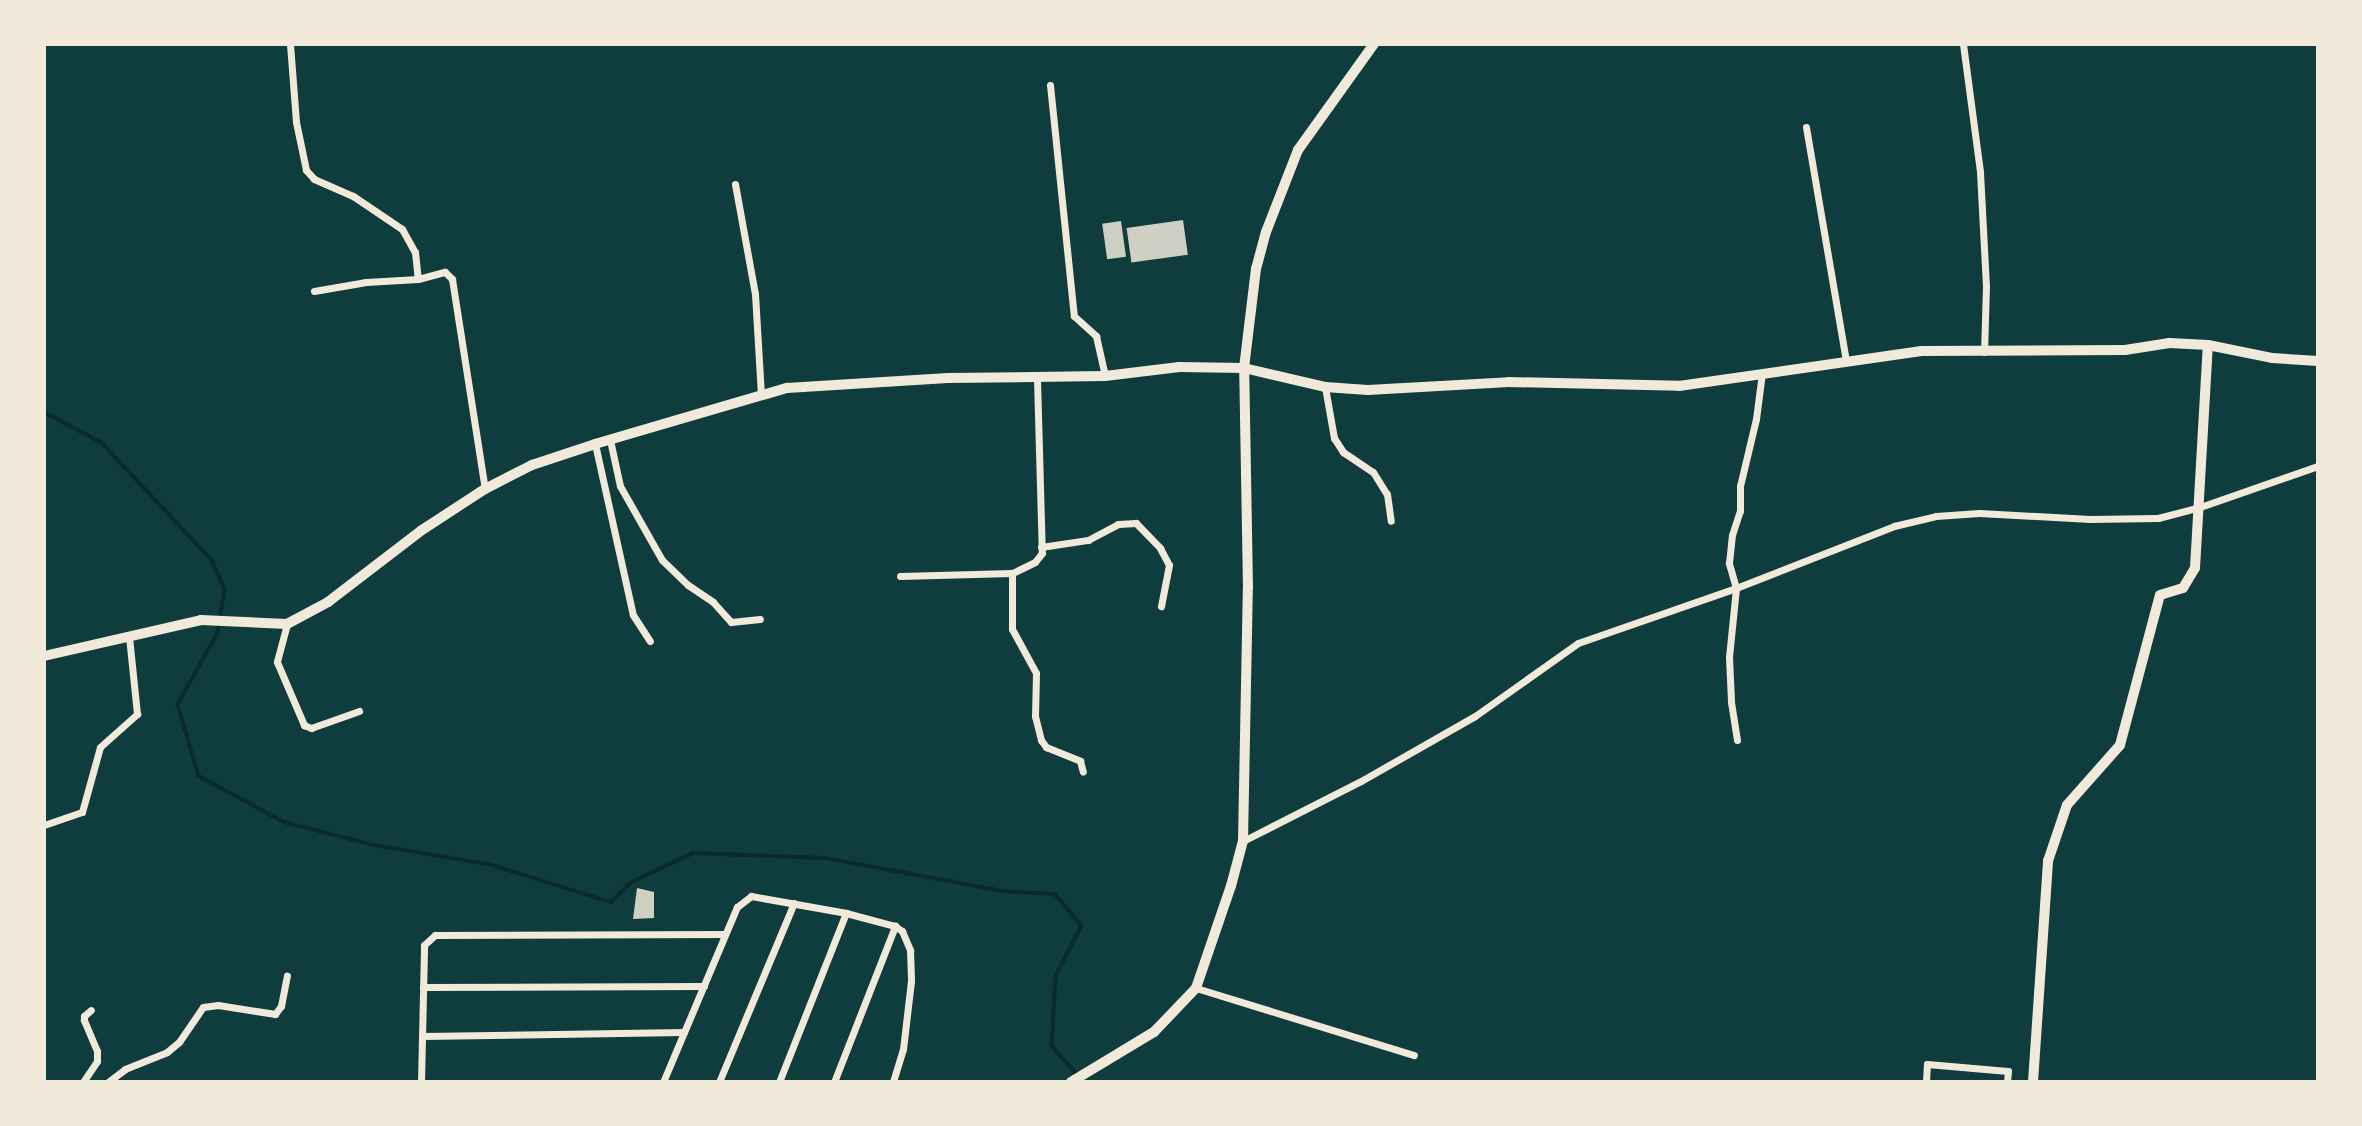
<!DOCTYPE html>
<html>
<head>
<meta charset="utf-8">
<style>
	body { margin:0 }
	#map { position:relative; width:2362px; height:1126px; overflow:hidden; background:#0f3d3e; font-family:"IBM Plex Sans",sans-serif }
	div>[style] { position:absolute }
	.stream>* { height:3.5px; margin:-1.75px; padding:0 1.75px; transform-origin:1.75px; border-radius:1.75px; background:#0a2a2b }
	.building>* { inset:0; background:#cfcfc3; transform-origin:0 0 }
	.minor>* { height:7px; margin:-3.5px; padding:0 3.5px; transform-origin:3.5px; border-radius:3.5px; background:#f1e9da }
	.tertiary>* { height:10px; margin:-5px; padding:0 5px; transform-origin:5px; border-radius:5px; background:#f1e9da }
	span { translate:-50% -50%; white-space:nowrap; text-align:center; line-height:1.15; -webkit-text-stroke:5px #f1e9da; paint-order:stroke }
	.frame { position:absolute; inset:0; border:46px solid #f1e9da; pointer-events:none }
</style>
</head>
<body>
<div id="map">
	<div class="stream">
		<i style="left:44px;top:412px;width:66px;rotate:28.1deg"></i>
		<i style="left:102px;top:443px;width:161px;rotate:46.8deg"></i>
		<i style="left:212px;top:560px;width:32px;rotate:66deg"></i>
		<i style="left:225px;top:589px;width:45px;rotate:99deg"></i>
		<i style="left:218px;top:633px;width:82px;rotate:119.1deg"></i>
		<i style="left:178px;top:705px;width:74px;rotate:73.5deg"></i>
		<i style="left:199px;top:776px;width:97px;rotate:28.4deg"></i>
		<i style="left:284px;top:822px;width:93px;rotate:14.3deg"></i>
		<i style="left:374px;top:845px;width:120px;rotate:9.6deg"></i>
		<i style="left:492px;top:865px;width:125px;rotate:17.3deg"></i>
		<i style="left:611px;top:902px;width:29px;rotate:-44deg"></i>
		<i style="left:632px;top:882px;width:68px;rotate:-25.4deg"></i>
		<i style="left:693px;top:853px;width:132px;rotate:2.2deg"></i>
		<i style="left:825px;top:858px;width:181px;rotate:10.5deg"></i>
		<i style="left:1003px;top:891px;width:52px;rotate:3.3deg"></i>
		<i style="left:1055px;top:894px;width:42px;rotate:49.8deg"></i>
		<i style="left:1082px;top:926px;width:56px;rotate:117.5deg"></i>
		<i style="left:1056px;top:976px;width:70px;rotate:93.3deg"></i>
		<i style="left:1052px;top:1046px;width:48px;rotate:48.4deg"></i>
	</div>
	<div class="building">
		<i style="left:1183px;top:220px;width:35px;height:57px;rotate:82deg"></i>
		<i style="left:1121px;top:221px;width:36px;height:19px;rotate:82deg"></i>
		<i style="clip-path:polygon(637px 888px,654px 892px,654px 918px,633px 919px)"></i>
	</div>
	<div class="minor">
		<i style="left:290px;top:44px;width:78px;rotate:85.6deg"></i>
		<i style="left:296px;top:122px;width:49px;rotate:78.2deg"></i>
		<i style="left:306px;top:170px;width:12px;rotate:48deg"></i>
		<i style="left:314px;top:179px;width:43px;rotate:23.6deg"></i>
		<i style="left:353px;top:196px;width:59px;rotate:34deg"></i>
		<i style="left:402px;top:229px;width:26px;rotate:61deg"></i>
		<i style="left:415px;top:252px;width:27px;rotate:84deg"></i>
		<i style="left:1963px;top:44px;width:129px;rotate:82.4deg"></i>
		<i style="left:1980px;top:172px;width:114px;rotate:87deg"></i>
		<i style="left:1986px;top:286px;width:66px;rotate:91.7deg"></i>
		<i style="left:1050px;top:85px;width:232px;rotate:84.1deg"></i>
		<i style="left:1074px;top:316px;width:30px;rotate:42deg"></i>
		<i style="left:1096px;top:336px;width:41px;rotate:77.3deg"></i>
		<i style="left:1806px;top:127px;width:237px;rotate:80.3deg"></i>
		<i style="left:735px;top:184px;width:112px;rotate:79.7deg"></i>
		<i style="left:755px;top:294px;width:102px;rotate:86.6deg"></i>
		<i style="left:314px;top:291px;width:53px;rotate:-9.8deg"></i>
		<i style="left:366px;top:282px;width:52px;rotate:-3.3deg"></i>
		<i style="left:418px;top:279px;width:28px;rotate:-15deg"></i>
		<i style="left:445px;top:272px;width:10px;rotate:45deg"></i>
		<i style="left:452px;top:279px;width:213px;rotate:81.1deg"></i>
		<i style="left:1037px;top:379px;width:174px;rotate:88.4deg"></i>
		<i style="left:1042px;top:553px;width:11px;rotate:128deg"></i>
		<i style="left:1035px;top:562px;width:25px;rotate:154deg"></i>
		<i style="left:1012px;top:573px;width:56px;rotate:90deg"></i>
		<i style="left:1012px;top:629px;width:50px;rotate:61.4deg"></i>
		<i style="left:1036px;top:673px;width:43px;rotate:91.3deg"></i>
		<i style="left:1035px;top:716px;width:25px;rotate:76deg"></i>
		<i style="left:1041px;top:740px;width:9px;rotate:54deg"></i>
		<i style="left:1046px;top:747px;width:37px;rotate:22deg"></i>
		<i style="left:1080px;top:761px;width:11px;rotate:75deg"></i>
		<i style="left:1325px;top:387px;width:52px;rotate:80deg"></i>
		<i style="left:1334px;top:438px;width:17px;rotate:57deg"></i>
		<i style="left:1343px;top:452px;width:36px;rotate:34deg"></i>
		<i style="left:1373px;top:472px;width:26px;rotate:58deg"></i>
		<i style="left:1387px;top:494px;width:27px;rotate:82deg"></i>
		<i style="left:610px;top:440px;width:47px;rotate:77.7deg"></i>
		<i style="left:620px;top:486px;width:85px;rotate:60.4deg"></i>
		<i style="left:662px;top:560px;width:36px;rotate:44deg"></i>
		<i style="left:688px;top:585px;width:30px;rotate:34deg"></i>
		<i style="left:713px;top:602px;width:27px;rotate:48deg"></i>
		<i style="left:731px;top:622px;width:29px;rotate:-6deg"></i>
		<i style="left:595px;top:444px;width:175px;rotate:77.5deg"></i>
		<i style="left:633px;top:615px;width:31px;rotate:57deg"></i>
		<i style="left:1041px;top:547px;width:48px;rotate:-8.5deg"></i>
		<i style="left:1088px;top:540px;width:34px;rotate:-28deg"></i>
		<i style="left:1118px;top:524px;width:18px;rotate:-3deg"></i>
		<i style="left:1136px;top:523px;width:35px;rotate:46deg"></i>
		<i style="left:1160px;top:548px;width:19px;rotate:62deg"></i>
		<i style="left:1169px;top:565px;width:42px;rotate:101deg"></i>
		<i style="left:900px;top:576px;width:112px;rotate:-1.5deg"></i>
		<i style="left:287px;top:624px;width:39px;rotate:105deg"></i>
		<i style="left:277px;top:662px;width:69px;rotate:66.8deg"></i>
		<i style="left:304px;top:725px;width:8px;rotate:23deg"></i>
		<i style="left:311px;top:728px;width:51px;rotate:-19.5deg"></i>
		<i style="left:1737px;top:740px;width:39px;rotate:-99deg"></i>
		<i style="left:1731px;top:701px;width:44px;rotate:-92.6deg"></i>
		<i style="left:1729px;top:657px;width:69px;rotate:-84.2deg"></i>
		<i style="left:1736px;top:588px;width:26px;rotate:-106deg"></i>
		<i style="left:1729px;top:563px;width:28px;rotate:-84deg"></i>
		<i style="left:1732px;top:535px;width:25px;rotate:-72deg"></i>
		<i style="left:1740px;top:511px;width:25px;rotate:-90deg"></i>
		<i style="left:1740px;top:486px;width:69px;rotate:-76.6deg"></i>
		<i style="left:1756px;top:419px;width:46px;rotate:-82.6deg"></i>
		<i style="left:44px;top:825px;width:40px;rotate:-18.9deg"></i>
		<i style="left:82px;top:812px;width:67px;rotate:-74.5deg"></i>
		<i style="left:100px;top:747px;width:50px;rotate:-41.7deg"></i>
		<i style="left:137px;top:714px;width:77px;rotate:-95.9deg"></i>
		<i style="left:1243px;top:841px;width:132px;rotate:-27deg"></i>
		<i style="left:1361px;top:781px;width:131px;rotate:-29.7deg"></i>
		<i style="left:1475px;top:716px;width:126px;rotate:-35.3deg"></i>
		<i style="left:1578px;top:643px;width:167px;rotate:-19.2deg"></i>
		<i style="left:1736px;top:588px;width:170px;rotate:-21.4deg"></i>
		<i style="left:1894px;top:526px;width:43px;rotate:-13.4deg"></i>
		<i style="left:1936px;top:516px;width:43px;rotate:-4deg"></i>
		<i style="left:1979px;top:513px;width:111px;rotate:3.1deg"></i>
		<i style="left:2090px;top:519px;width:68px;rotate:-0.8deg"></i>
		<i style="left:2158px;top:518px;width:43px;rotate:-14.7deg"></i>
		<i style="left:2200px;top:507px;width:125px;rotate:-19.2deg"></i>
		<i style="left:423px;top:987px;width:281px;rotate:-0.2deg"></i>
		<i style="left:1196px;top:988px;width:228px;rotate:17.1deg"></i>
		<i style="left:422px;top:1036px;width:262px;rotate:-0.9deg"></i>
		<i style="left:83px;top:1082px;width:25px;rotate:-56deg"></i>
		<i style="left:97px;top:1061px;width:10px;rotate:-90deg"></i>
		<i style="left:97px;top:1051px;width:34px;rotate:-113deg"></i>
		<i style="left:84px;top:1020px;width:4px;rotate:-90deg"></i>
		<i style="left:84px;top:1016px;width:9px;rotate:-41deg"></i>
		<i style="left:108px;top:1082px;width:21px;rotate:-37deg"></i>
		<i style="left:125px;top:1069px;width:45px;rotate:-22deg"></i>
		<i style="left:167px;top:1052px;width:16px;rotate:-40deg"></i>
		<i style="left:179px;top:1042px;width:42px;rotate:-55.6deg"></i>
		<i style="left:203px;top:1007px;width:15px;rotate:-8deg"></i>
		<i style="left:218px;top:1005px;width:58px;rotate:9deg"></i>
		<i style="left:275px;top:1014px;width:10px;rotate:-53deg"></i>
		<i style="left:281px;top:1006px;width:31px;rotate:-79deg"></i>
		<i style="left:421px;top:1082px;width:137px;rotate:-88.7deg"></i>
		<i style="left:424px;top:945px;width:15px;rotate:-42deg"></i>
		<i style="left:435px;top:935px;width:290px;rotate:-0.2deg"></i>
		<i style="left:663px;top:1082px;width:190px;rotate:-67.1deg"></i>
		<i style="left:737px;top:907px;width:18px;rotate:-38deg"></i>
		<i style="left:751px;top:896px;width:97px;rotate:10.1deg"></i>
		<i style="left:846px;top:913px;width:51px;rotate:14.9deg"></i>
		<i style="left:895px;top:926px;width:9px;rotate:36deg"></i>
		<i style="left:902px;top:931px;width:21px;rotate:67deg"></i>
		<i style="left:910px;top:950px;width:31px;rotate:88deg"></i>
		<i style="left:911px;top:981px;width:68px;rotate:96.7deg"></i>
		<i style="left:903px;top:1049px;width:34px;rotate:107deg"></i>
		<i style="left:719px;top:1082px;width:194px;rotate:-67.3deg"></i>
		<i style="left:779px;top:1082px;width:182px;rotate:-68.4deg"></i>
		<i style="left:834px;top:1082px;width:168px;rotate:-68.6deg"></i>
		<i style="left:1926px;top:1082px;width:18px;rotate:-87deg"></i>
		<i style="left:1927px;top:1064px;width:81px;rotate:4.9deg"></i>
		<i style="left:2008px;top:1071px;width:11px;rotate:95deg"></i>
	</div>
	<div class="tertiary">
		<i style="left:44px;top:656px;width:161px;rotate:-12.9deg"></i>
		<i style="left:201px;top:620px;width:86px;rotate:2.7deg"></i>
		<i style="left:287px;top:624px;width:47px;rotate:-28.2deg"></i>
		<i style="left:328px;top:602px;width:118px;rotate:-37.5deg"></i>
		<i style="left:422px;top:530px;width:75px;rotate:-33.1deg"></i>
		<i style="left:485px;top:489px;width:53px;rotate:-27.1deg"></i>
		<i style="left:532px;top:465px;width:66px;rotate:-18.4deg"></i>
		<i style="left:595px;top:444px;width:200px;rotate:-16.3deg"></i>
		<i style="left:787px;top:388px;width:161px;rotate:-3.6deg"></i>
		<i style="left:948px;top:378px;width:157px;rotate:-0.7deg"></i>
		<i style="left:1105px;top:376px;width:75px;rotate:-6.9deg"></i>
		<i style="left:1179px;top:367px;width:65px;rotate:0.9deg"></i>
		<i style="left:1244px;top:368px;width:83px;rotate:13.2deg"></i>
		<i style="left:1325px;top:387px;width:43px;rotate:4deg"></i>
		<i style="left:1368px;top:390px;width:141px;rotate:-3.2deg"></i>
		<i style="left:1509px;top:382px;width:170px;rotate:1.3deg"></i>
		<i style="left:1679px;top:386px;width:245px;rotate:-8.2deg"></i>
		<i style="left:1921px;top:351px;width:204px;rotate:-0.3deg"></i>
		<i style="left:2125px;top:350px;width:45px;rotate:-9deg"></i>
		<i style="left:2169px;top:343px;width:39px;rotate:3deg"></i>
		<i style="left:2208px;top:345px;width:65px;rotate:11.5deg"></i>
		<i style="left:2272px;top:358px;width:46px;rotate:3.7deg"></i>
		<i style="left:1071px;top:1082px;width:97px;rotate:-31.1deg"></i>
		<i style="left:1154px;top:1032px;width:61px;rotate:-46.3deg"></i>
		<i style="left:1196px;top:988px;width:108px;rotate:-71.1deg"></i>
		<i style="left:1231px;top:886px;width:47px;rotate:-75.1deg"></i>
		<i style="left:1243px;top:841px;width:253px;rotate:-88.9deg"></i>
		<i style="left:1248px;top:588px;width:220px;rotate:-91deg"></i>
		<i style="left:1244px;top:368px;width:100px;rotate:-83.1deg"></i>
		<i style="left:1256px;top:269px;width:38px;rotate:-75deg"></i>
		<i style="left:1266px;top:232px;width:88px;rotate:-68.7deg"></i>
		<i style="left:1298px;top:150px;width:130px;rotate:-54.4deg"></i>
		<i style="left:2033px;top:1082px;width:222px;rotate:-86.1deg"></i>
		<i style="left:2048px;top:861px;width:59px;rotate:-71.3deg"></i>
		<i style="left:2067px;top:805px;width:80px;rotate:-48.5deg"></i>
		<i style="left:2120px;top:745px;width:155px;rotate:-75.1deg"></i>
		<i style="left:2160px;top:595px;width:24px;rotate:-17deg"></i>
		<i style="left:2183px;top:588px;width:23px;rotate:-59deg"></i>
		<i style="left:2195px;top:568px;width:223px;rotate:-86.7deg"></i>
	</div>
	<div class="frame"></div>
</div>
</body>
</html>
